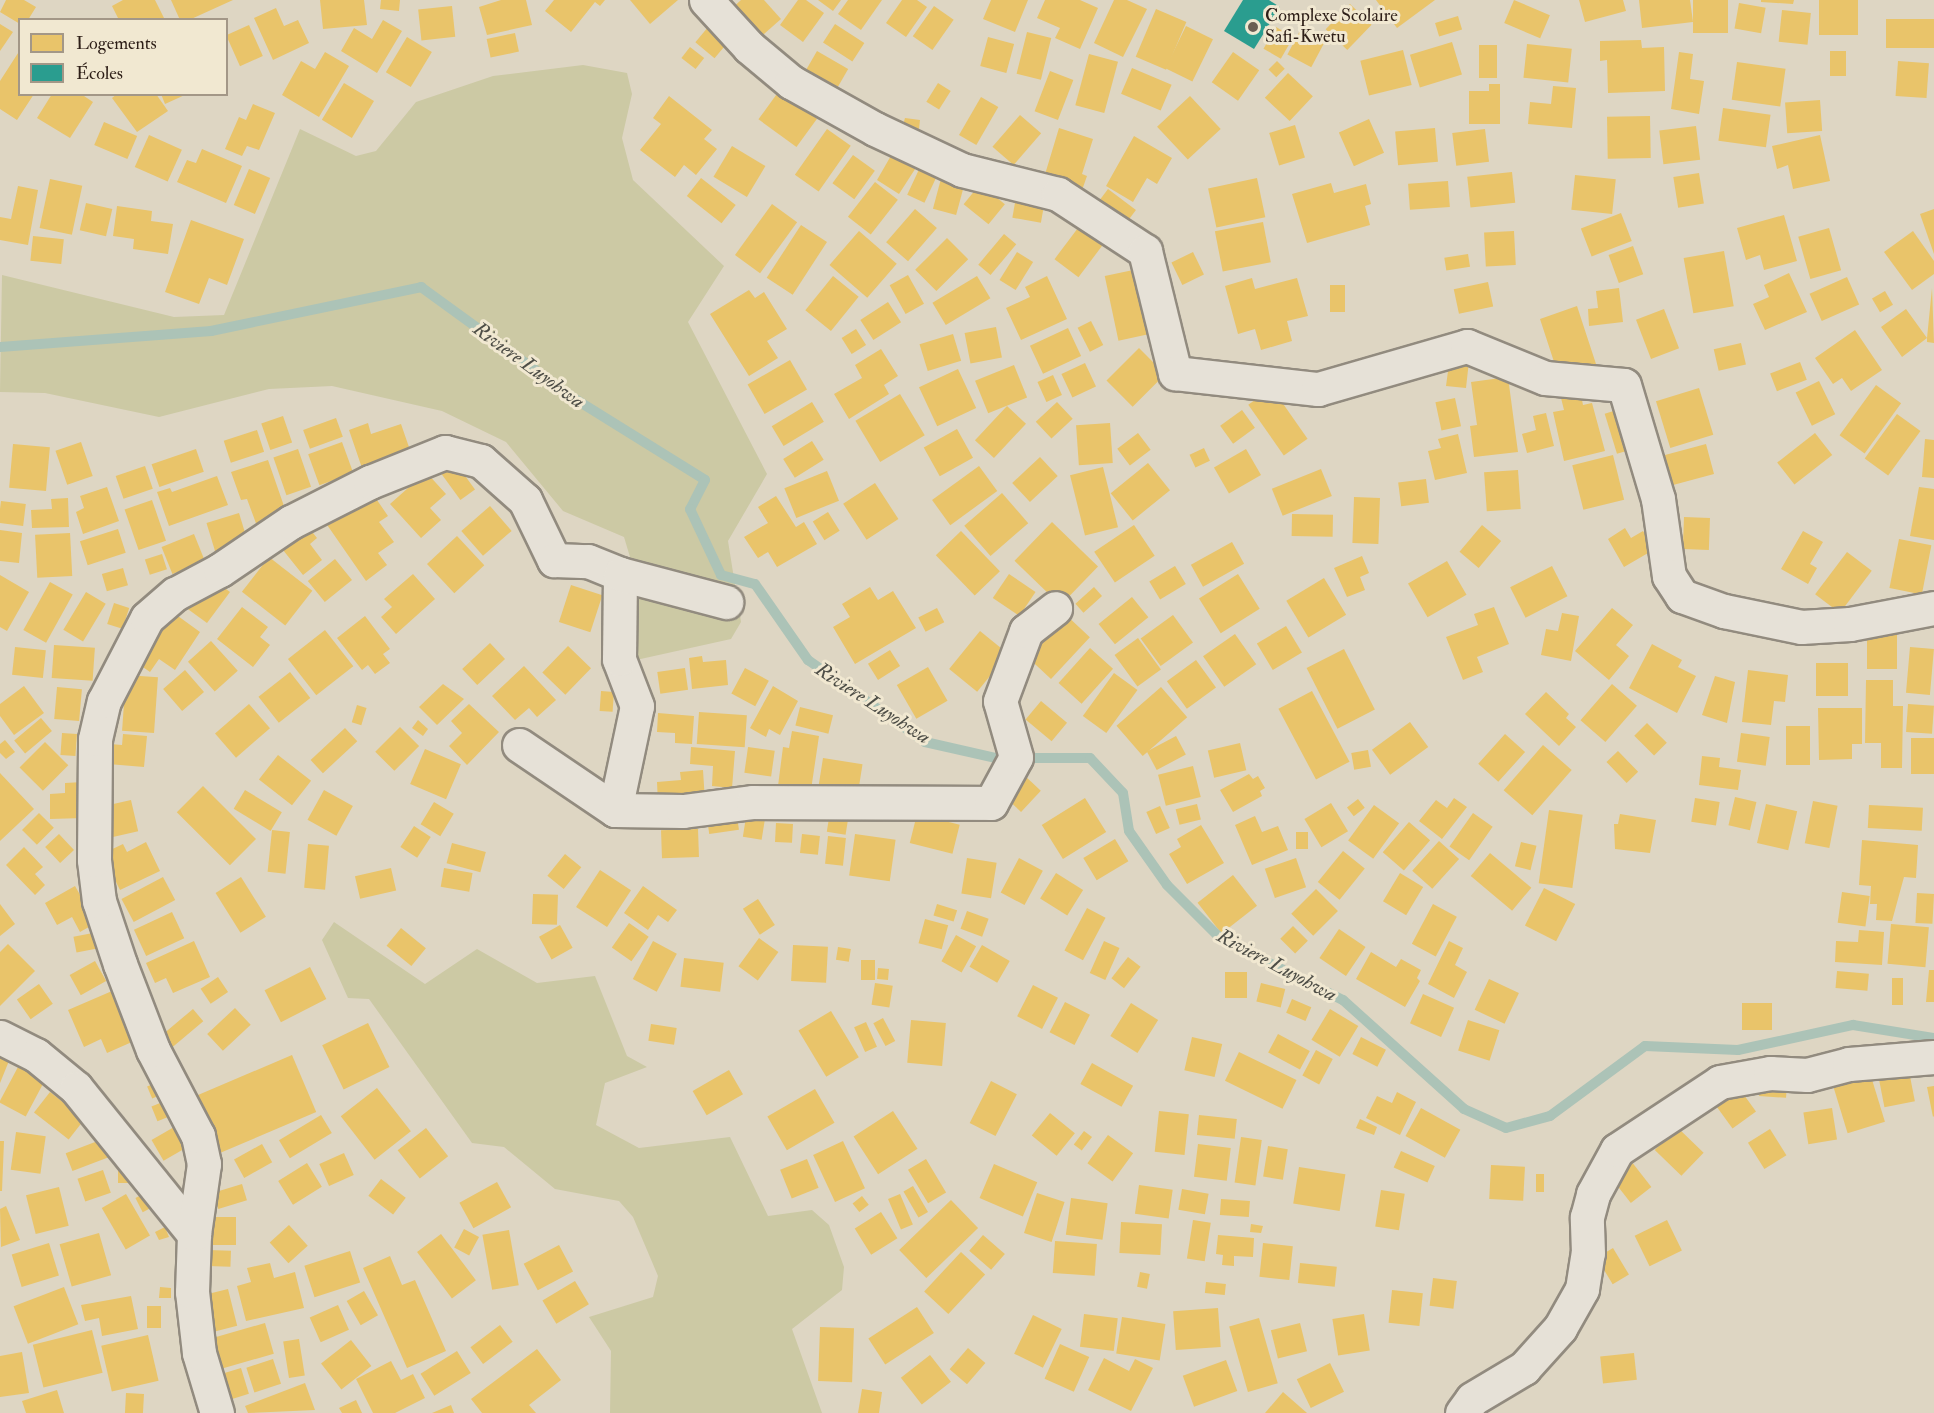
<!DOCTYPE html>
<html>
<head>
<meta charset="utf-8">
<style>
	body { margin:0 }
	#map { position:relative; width:1934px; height:1413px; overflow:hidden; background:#ded6c3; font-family:"IM FELL Double Pica",serif }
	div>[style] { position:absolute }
	.green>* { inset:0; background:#ccc9a4 }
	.homes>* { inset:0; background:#e9c46a; transform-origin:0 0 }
	.schools>* { inset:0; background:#2a9d8f }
	.stream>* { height:10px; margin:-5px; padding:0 5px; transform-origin:5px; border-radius:5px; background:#acc3b7 }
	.roads { filter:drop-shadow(2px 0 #928b7f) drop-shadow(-2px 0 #928b7f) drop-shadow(0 2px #928b7f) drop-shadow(0 -2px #928b7f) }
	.minor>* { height:33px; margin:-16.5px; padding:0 16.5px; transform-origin:16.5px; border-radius:16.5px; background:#e6e1d7 }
	.dots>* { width:16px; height:16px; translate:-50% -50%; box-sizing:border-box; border:3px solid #f1e8d1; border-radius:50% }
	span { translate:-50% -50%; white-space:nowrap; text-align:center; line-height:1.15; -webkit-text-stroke:6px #f1e8d1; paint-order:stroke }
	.poi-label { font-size:18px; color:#2d1e17 }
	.left { translate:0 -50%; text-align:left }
	.water-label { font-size:20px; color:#4d4d46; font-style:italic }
	.legend { position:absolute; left:18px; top:18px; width:210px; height:78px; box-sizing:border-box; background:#f1e8d1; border:2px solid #a39787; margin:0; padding:8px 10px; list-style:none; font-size:18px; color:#2d1e17 }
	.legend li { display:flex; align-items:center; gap:12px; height:30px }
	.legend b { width:30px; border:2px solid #a39787 }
</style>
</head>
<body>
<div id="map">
	<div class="green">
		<i style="clip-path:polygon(583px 65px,627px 73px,632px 94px,622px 138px,633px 180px,724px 266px,688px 322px,767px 474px,728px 541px,741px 622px,731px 639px,609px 666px,630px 557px,624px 537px,563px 511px,506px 442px,442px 411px,332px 386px,269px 389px,159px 417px,45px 393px,0 392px,2px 275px,174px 317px,224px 315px,300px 129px,356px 156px,376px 151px,416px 102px,493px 76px)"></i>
		<i style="clip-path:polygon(334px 922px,425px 984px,477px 949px,537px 983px,595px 976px,627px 1056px,647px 1067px,605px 1083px,596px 1125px,639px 1148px,730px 1137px,768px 1216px,812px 1210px,829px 1225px,844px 1267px,842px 1290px,792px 1329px,822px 1413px,610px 1413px,611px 1351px,589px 1317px,653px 1297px,658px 1276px,633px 1217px,619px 1201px,555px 1189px,504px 1147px,472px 1143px,369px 999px,348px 998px,322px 940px)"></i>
	</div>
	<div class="homes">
		<i style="clip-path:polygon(6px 0,24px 0,36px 7px,28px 20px,20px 20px,20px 24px,0 12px)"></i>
		<i style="clip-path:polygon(123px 0,155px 0,165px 20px,119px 20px,112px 6px)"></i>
		<i style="clip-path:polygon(171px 0,233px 0,189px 20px,180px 20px)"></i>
		<i style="clip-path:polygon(320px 0,364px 0,367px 25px,323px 29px)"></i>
		<i style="clip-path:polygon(381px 0,400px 0,399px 11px,380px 9px)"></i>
		<i style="clip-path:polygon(501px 0,526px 0,532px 25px,487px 35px,479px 7px)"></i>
		<i style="clip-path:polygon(554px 0,605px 0,600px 6px,595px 2px,571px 32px,545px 11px)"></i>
		<i style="clip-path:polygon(630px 0,678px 0,650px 24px)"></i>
		<i style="clip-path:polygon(741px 0,764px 0,781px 19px,756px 41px,728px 12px)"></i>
		<i style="clip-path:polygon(798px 0,806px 0,824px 13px,803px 42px,780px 25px)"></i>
		<i style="clip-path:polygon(818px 0,841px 0,833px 11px)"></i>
		<i style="clip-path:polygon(848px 0,882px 0,861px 30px,838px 14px)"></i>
		<i style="clip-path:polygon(902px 0,917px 0,927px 7px,906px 37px,886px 23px)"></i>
		<i style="clip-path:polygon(991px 0,1028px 0,1015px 32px,983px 19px)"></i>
		<i style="clip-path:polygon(1045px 0,1080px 0,1098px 8px,1080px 49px,1055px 38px,1060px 28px,1037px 18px)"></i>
		<i style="clip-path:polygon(1114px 0,1127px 0,1147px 9px,1123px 57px,1094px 43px)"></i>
		<i style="clip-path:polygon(1376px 0,1435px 0,1397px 28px)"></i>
		<i style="left:1514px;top:0;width:39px;height:25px;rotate:23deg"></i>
		<i style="clip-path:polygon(1579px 0,1623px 0,1626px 11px,1585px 22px)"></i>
		<i style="clip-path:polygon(1639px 0,1690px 0,1693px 22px,1642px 28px)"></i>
		<i style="left:1693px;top:0;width:35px;height:33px"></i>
		<i style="clip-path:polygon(1761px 0,1794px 0,1793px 4px,1761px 2px)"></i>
		<i style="left:1819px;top:0;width:39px;height:35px"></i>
		<i style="left:1739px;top:3px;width:27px;height:26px;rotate:10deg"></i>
		<i style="left:1350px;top:4px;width:30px;height:35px;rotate:44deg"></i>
		<i style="left:452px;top:6px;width:31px;height:34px;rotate:84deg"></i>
		<i style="left:934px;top:6px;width:24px;height:37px;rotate:35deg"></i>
		<i style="clip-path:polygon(276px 8px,284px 26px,298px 20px,309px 43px,273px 60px,254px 18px)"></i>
		<i style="left:1156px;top:9px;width:33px;height:52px;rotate:23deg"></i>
		<i style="left:1782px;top:10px;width:29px;height:32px;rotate:6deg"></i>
		<i style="left:1458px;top:16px;width:14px;height:24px;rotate:73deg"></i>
		<i style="left:1934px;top:19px;width:29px;height:48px;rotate:90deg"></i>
		<i style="clip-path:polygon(383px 20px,402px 31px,377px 73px,341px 51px,354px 28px,372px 39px)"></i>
		<i style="left:714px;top:20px;width:25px;height:29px;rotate:40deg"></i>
		<i style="clip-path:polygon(0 24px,13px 32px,0 51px)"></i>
		<i style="left:835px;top:24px;width:35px;height:22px;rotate:33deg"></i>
		<i style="left:249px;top:25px;width:34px;height:25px;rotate:66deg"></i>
		<i style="left:1186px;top:26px;width:30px;height:47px;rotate:26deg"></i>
		<i style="left:1276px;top:27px;width:20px;height:25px;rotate:30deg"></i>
		<i style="left:1301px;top:29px;width:27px;height:29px;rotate:28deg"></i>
		<i style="left:1027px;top:32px;width:25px;height:43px;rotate:14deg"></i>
		<i style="left:515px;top:33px;width:19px;height:29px;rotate:78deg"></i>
		<i style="left:407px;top:37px;width:29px;height:41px;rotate:31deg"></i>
		<i style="left:988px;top:37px;width:27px;height:30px;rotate:15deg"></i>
		<i style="clip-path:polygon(1641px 40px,1642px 48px,1664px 47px,1665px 91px,1608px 93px,1607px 60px,1600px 61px,1600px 41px)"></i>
		<i style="left:1452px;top:42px;width:34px;height:44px;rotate:73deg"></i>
		<i style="left:1527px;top:44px;width:45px;height:34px;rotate:6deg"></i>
		<i style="left:1479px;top:45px;width:18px;height:33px"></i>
		<i style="left:690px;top:47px;width:18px;height:14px;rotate:38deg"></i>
		<i style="clip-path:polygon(20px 50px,20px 94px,34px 94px,17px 120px,0 109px,0 81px)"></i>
		<i style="left:1403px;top:50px;width:36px;height:44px;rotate:76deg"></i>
		<i style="left:817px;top:51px;width:36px;height:32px;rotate:30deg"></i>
		<i style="left:1846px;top:51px;width:25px;height:16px;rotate:90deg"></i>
		<i style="clip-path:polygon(325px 52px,349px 66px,319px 117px,282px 95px,301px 61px,315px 69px)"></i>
		<i style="left:1233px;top:52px;width:32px;height:37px;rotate:35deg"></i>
		<i style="clip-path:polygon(1679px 52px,1693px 54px,1690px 79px,1704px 81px,1699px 114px,1671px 109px)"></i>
		<i style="left:1089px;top:54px;width:30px;height:53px;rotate:15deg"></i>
		<i style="left:1277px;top:61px;width:11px;height:12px;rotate:45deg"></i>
		<i style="left:1898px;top:61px;width:31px;height:35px;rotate:4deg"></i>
		<i style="left:1737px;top:62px;width:49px;height:38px;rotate:8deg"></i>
		<i style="left:1132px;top:68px;width:43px;height:28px;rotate:23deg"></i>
		<i style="left:1050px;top:71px;width:25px;height:43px;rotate:21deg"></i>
		<i style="left:1288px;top:73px;width:34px;height:34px;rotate:43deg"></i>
		<i style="left:344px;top:83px;width:35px;height:43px;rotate:31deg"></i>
		<i style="left:938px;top:83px;width:15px;height:22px;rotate:32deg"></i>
		<i style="clip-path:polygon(1489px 84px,1500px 84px,1500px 124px,1469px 124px,1469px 91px,1489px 91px)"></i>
		<i style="clip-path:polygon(1553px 86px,1576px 88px,1572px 128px,1528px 124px,1530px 102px,1551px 104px)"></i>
		<i style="left:779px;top:91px;width:47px;height:35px;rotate:36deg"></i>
		<i style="clip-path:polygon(52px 94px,81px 94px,93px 102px,70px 138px,37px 118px)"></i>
		<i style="clip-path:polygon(117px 94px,156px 94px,168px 111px,137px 132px,112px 98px)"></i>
		<i style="clip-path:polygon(161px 94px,187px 94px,165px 104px)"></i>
		<i style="clip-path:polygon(669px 96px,712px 130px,704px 139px,717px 149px,696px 175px,684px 165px,675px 177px,640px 150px,661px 124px,653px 118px)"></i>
		<i style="left:1190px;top:96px;width:45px;height:45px;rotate:47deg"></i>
		<i style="left:981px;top:97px;width:20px;height:44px;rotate:30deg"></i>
		<i style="left:1820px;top:100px;width:31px;height:35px;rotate:86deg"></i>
		<i style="clip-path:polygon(253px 104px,275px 113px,259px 150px,247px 146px,242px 156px,225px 149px,239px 117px,246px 120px)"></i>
		<i style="left:1723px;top:108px;width:48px;height:33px;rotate:8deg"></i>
		<i style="left:1020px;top:115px;width:28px;height:42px;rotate:41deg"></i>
		<i style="left:1650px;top:116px;width:42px;height:43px;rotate:89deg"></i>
		<i style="clip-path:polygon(905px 118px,920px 120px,919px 129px,903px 125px)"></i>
		<i style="left:1369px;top:119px;width:37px;height:33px;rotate:66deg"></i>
		<i style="left:104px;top:122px;width:36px;height:25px;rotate:23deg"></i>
		<i style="left:1295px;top:125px;width:34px;height:27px;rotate:73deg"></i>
		<i style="left:1696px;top:126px;width:34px;height:37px;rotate:83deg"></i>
		<i style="clip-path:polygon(1059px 128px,1093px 139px,1082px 174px,1087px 176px,1081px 193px,1043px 181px)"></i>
		<i style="left:1435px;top:128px;width:34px;height:40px;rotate:85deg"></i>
		<i style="left:827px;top:129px;width:29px;height:56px;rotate:35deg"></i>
		<i style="left:1485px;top:129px;width:33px;height:33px;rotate:83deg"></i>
		<i style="left:149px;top:135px;width:36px;height:35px;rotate:24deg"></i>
		<i style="clip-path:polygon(1820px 135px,1830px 181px,1793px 189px,1788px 165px,1777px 169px,1772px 146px)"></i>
		<i style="clip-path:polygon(1134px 136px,1172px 158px,1157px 184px,1147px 178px,1133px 202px,1106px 186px)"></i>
		<i style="left:732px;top:146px;width:39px;height:36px;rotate:31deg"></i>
		<i style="clip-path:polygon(896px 147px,917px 166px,899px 194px,877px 180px)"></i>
		<i style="clip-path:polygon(202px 149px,242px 166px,226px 203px,177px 182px,187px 160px,196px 163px)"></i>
		<i style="left:853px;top:155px;width:27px;height:35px;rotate:36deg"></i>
		<i style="left:922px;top:163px;width:19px;height:35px;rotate:25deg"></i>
		<i style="left:249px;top:169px;width:23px;height:39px;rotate:23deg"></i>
		<i style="left:1512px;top:172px;width:31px;height:45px;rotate:84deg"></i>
		<i style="left:1699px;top:173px;width:31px;height:26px;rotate:81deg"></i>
		<i style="left:942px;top:175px;width:24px;height:35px;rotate:15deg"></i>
		<i style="left:1575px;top:175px;width:41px;height:35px;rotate:6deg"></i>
		<i style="left:701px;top:178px;width:44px;height:23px;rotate:38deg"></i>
		<i style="left:1257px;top:178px;width:40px;height:50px;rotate:78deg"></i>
		<i style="left:50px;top:179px;width:33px;height:50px;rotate:12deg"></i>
		<i style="left:1448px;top:181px;width:26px;height:40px;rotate:86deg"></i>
		<i style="left:875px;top:182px;width:29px;height:44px;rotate:38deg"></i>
		<i style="clip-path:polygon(1331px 183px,1334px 193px,1366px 184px,1371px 204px,1365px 206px,1370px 225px,1307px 243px,1292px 194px)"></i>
		<i style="left:980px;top:184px;width:32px;height:26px;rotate:39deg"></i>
		<i style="clip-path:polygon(18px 186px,38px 190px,28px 245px,0 240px,0 217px,11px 219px)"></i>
		<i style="left:1108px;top:189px;width:35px;height:24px;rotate:37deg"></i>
		<i style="left:1016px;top:197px;width:29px;height:21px;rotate:10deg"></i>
		<i style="left:86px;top:203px;width:27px;height:28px;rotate:13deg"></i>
		<i style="left:772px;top:204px;width:31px;height:63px;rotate:36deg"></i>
		<i style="clip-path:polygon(117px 206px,152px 211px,151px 221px,173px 224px,168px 254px,133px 249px,134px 239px,113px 236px)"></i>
		<i style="left:915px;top:209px;width:29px;height:44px;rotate:41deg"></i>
		<i style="clip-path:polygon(1934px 209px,1934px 254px,1920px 214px)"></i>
		<i style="left:1621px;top:213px;width:30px;height:43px;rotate:69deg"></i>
		<i style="clip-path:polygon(1784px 215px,1797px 261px,1764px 270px,1760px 255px,1746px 260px,1737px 228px)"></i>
		<i style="clip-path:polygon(191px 220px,244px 239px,227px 285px,209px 278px,199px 304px,165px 292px)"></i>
		<i style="left:1084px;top:220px;width:30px;height:49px;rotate:37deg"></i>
		<i style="left:1263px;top:222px;width:41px;height:49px;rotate:79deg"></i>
		<i style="left:801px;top:225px;width:31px;height:63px;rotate:33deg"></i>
		<i style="left:1829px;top:228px;width:44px;height:32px;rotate:74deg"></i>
		<i style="left:859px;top:231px;width:50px;height:45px;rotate:41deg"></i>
		<i style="left:1514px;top:231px;width:34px;height:30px;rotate:87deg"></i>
		<i style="clip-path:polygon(1913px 231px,1934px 261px,1934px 274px,1912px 290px,1884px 252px)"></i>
		<i style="left:1004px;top:234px;width:16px;height:40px;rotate:40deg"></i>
		<i style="left:33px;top:236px;width:31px;height:25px;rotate:6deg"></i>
		<i style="left:947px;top:238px;width:30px;height:45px;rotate:45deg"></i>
		<i style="left:1633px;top:246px;width:30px;height:26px;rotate:70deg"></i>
		<i style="left:1724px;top:251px;width:56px;height:41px;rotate:80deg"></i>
		<i style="left:1017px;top:252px;width:19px;height:33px;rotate:32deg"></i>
		<i style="left:1193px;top:252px;width:25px;height:24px;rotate:64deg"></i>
		<i style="left:1468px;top:254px;width:13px;height:24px;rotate:81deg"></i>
		<i style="left:1138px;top:269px;width:66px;height:34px;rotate:78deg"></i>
		<i style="clip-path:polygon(1789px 273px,1807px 312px,1765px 330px,1753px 304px,1769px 297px,1764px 285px)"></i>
		<i style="left:908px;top:275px;width:33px;height:21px;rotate:61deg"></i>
		<i style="left:833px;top:276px;width:33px;height:44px;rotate:39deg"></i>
		<i style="left:977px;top:276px;width:26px;height:52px;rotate:59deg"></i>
		<i style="clip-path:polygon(1047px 276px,1067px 319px,1021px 340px,1006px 308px,1030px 297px,1025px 287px)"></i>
		<i style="left:1847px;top:277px;width:30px;height:41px;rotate:66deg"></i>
		<i style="clip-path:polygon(1252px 278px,1255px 289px,1297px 278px,1308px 316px,1287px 321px,1292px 341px,1261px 350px,1255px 329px,1238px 334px,1225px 286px)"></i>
		<i style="left:1488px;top:282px;width:25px;height:35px;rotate:78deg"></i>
		<i style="left:1330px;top:285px;width:15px;height:27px"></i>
		<i style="clip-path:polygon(1619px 288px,1623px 322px,1589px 326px,1588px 309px,1598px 308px,1596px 291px)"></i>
		<i style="clip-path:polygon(1932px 288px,1934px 343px,1927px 342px,1927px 338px,1902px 357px,1881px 327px,1906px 309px,1927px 338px)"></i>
		<i style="clip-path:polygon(749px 290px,755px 298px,764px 292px,787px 329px,767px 341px,778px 358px,749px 376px,710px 314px)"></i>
		<i style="left:1885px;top:291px;width:16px;height:15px;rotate:60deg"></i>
		<i style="left:888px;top:302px;width:24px;height:33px;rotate:57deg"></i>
		<i style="clip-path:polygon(1577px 306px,1596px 364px,1575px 371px,1572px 362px,1556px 368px,1540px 319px)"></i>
		<i style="left:1664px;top:309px;width:42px;height:30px;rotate:69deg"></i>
		<i style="left:1091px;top:321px;width:27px;height:15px;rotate:63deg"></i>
		<i style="left:996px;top:327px;width:31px;height:32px;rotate:79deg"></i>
		<i style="left:1068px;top:328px;width:31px;height:42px;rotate:65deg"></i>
		<i style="left:856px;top:329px;width:19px;height:17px;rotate:58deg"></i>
		<i style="clip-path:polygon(1855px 330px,1882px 370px,1851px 391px,1842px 378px,1833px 384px,1815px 358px)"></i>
		<i style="left:953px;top:334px;width:28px;height:35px;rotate:73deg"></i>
		<i style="left:1741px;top:343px;width:22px;height:28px;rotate:77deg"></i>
		<i style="left:1139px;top:348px;width:37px;height:46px;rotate:45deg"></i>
		<i style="clip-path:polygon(881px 349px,898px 376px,884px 385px,889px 394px,849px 419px,834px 394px,862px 378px,855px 365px)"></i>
		<i style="left:790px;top:360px;width:34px;height:49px;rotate:60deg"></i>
		<i style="clip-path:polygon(1469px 361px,1466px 388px,1446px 386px,1448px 371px,1435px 370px)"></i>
		<i style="left:1800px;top:362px;width:19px;height:32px;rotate:69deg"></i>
		<i style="left:1085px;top:363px;width:26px;height:26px;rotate:65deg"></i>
		<i style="left:1014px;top:365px;width:35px;height:42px;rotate:68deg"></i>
		<i style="left:958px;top:369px;width:43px;height:43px;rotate:65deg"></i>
		<i style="left:1053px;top:375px;width:22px;height:17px;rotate:66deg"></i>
		<i style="clip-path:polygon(1508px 377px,1518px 452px,1474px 457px,1470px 426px,1477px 425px,1471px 382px)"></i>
		<i style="left:1819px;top:381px;width:37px;height:26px;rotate:64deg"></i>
		<i style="left:1876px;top:385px;width:31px;height:62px;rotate:36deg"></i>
		<i style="left:1272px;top:388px;width:62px;height:29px;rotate:55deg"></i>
		<i style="left:1699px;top:388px;width:49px;height:45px;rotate:73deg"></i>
		<i style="clip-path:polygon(1580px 390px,1583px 405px,1592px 403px,1605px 451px,1564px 461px,1553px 412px,1564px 410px,1560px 394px)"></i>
		<i style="left:900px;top:394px;width:48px;height:52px;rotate:59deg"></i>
		<i style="left:1455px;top:398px;width:29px;height:20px;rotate:78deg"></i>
		<i style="left:812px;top:402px;width:23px;height:47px;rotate:59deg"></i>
		<i style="left:1057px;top:402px;width:23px;height:29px;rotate:47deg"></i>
		<i style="left:1007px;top:406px;width:26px;height:47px;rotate:43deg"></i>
		<i style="left:1620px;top:409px;width:42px;height:16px;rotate:73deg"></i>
		<i style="left:1242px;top:410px;width:22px;height:27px;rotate:54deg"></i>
		<i style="clip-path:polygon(1546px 413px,1554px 446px,1527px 453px,1522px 434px,1536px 430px,1533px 416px)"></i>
		<i style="left:1897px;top:414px;width:29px;height:55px;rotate:36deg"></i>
		<i style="left:283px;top:416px;width:28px;height:23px;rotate:71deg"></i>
		<i style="left:336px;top:418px;width:20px;height:35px;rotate:70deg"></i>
		<i style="clip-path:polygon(368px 423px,371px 434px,401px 424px,410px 450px,362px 468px,349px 430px)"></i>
		<i style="left:1110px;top:423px;width:40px;height:34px;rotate:86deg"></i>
		<i style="left:957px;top:429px;width:33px;height:38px;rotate:61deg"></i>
		<i style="left:257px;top:430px;width:23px;height:35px;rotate:72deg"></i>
		<i style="left:1138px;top:433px;width:21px;height:26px;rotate:53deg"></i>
		<i style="left:1815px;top:433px;width:28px;height:48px;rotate:52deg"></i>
		<i style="clip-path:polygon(1458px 434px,1467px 473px,1435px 480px,1428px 451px,1441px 448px,1438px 439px)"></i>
		<i style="clip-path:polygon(1925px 439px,1934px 440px,1934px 478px,1922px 477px)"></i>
		<i style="left:812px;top:441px;width:22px;height:34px;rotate:58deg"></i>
		<i style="left:81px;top:442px;width:36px;height:27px;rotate:71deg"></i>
		<i style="left:342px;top:442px;width:33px;height:36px;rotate:70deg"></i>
		<i style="left:13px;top:444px;width:37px;height:44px;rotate:5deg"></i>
		<i style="left:1706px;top:444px;width:31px;height:53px;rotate:75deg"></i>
		<i style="left:1204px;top:448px;width:14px;height:16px;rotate:65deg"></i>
		<i style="left:196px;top:449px;width:24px;height:47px;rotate:71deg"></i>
		<i style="left:298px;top:449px;width:40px;height:26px;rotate:71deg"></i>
		<i style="left:1246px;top:449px;width:30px;height:37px;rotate:60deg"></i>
		<i style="left:1613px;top:455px;width:46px;height:42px;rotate:76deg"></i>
		<i style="left:1040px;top:457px;width:26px;height:38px;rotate:47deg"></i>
		<i style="clip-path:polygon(268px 460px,285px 509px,273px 513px,275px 520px,257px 526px,247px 499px,241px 500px,231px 472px)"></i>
		<i style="left:455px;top:462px;width:34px;height:18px;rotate:54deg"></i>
		<i style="left:1148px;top:463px;width:35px;height:48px;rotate:51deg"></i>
		<i style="left:145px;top:466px;width:24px;height:31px;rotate:71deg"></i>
		<i style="left:979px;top:466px;width:31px;height:58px;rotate:54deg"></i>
		<i style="left:1103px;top:467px;width:62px;height:34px;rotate:76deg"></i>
		<i style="left:1321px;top:469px;width:29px;height:53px;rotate:68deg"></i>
		<i style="left:1518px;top:470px;width:39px;height:34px;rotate:86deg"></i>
		<i style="left:827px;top:471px;width:32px;height:46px;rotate:68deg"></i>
		<i style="clip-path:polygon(426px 472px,446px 494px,430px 508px,441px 520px,421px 538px,390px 504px)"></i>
		<i style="clip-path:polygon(217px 476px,228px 505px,169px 526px,157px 492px,170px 488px,172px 492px)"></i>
		<i style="left:1426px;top:479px;width:24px;height:28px;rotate:83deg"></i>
		<i style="left:875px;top:483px;width:43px;height:38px;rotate:57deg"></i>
		<i style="clip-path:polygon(107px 487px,119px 521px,83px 534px,76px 512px,84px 508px,80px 496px)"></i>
		<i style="clip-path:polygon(368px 487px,388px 516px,379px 522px,394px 542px,378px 553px,387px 565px,366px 581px,323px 519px)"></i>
		<i style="clip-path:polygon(1919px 487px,1934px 489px,1934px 540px,1910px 536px)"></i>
		<i style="left:1002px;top:493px;width:40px;height:50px;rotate:49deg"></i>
		<i style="clip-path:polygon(776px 496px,796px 527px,804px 522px,817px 544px,777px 567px,768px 552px,758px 558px,744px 537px,768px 523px,758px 507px)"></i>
		<i style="left:1354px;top:497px;width:26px;height:46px;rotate:2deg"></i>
		<i style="clip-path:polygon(68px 498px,69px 527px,32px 528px,31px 510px,52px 509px,51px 499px)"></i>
		<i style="left:152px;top:500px;width:43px;height:29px;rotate:71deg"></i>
		<i style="left:1px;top:501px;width:25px;height:22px;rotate:7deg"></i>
		<i style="left:490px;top:506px;width:33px;height:38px;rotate:49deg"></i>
		<i style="left:828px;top:512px;width:22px;height:18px;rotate:58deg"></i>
		<i style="left:239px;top:513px;width:30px;height:34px;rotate:73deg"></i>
		<i style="left:1292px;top:514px;width:41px;height:22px;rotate:1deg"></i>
		<i style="left:1684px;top:517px;width:26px;height:32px;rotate:2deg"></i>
		<i style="left:1052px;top:522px;width:64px;height:54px;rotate:44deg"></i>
		<i style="clip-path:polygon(305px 523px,317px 538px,310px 544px,322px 560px,303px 575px,279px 545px)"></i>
		<i style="left:1134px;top:525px;width:37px;height:48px;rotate:56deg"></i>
		<i style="left:1482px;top:525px;width:25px;height:35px;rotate:40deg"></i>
		<i style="clip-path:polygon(1625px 528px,1631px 538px,1643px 531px,1655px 549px,1624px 567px,1608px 539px)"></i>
		<i style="left:118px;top:529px;width:25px;height:40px;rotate:72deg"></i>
		<i style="clip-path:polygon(0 530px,22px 533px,19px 563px,0 561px)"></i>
		<i style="left:961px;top:531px;width:56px;height:35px;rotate:46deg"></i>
		<i style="clip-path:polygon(1803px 531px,1823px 542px,1810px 564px,1817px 568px,1808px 584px,1781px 569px)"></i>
		<i style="left:70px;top:533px;width:43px;height:35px;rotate:87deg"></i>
		<i style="left:194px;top:534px;width:29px;height:35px;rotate:68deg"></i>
		<i style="left:457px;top:536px;width:40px;height:41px;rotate:47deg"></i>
		<i style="left:1899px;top:539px;width:33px;height:50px;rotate:11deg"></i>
		<i style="left:1232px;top:542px;width:25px;height:47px;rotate:61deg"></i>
		<i style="left:1847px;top:552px;width:31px;height:53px;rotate:37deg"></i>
		<i style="left:162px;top:554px;width:16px;height:18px;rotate:72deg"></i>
		<i style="clip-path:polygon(1362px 556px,1369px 573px,1360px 577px,1365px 590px,1347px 597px,1334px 568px)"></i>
		<i style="left:269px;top:557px;width:55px;height:44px;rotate:38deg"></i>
		<i style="left:335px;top:559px;width:27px;height:35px;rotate:51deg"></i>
		<i style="left:1447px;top:561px;width:39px;height:45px;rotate:60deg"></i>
		<i style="left:1175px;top:566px;width:21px;height:30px;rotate:59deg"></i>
		<i style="left:1552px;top:566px;width:34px;height:47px;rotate:63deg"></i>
		<i style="left:123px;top:568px;width:18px;height:22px;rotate:74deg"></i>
		<i style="clip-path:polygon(413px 574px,435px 599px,396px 634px,381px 617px,392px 607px,384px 599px)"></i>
		<i style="left:1009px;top:574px;width:32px;height:29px;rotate:34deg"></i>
		<i style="left:1238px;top:574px;width:41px;height:46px;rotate:58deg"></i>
		<i style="clip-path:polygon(0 575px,29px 592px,7px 631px,0 627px)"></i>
		<i style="left:1324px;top:578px;width:43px;height:44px;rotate:59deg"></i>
		<i style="clip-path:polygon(214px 580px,230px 592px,207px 623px,185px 607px)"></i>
		<i style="left:50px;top:582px;width:26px;height:55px;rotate:29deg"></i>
		<i style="left:571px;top:585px;width:33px;height:39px;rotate:18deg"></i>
		<i style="clip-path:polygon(870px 587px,878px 600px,893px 591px,916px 628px,855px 664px,833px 627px,850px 617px,842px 604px)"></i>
		<i style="left:1094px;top:587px;width:12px;height:25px;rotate:48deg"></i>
		<i style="left:86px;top:592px;width:23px;height:44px;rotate:31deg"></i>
		<i style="left:1132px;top:597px;width:26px;height:43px;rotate:51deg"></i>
		<i style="left:114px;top:603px;width:16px;height:22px;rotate:18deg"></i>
		<i style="clip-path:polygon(242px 607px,268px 627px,260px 637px,270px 645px,253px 667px,217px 639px)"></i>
		<i style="clip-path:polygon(1494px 607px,1509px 644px,1477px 657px,1483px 672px,1463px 680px,1446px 637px,1478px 625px,1474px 614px)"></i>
		<i style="left:937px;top:608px;width:16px;height:21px;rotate:63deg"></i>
		<i style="clip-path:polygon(1612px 608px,1633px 625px,1616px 645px,1629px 656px,1609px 680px,1575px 651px)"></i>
		<i style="clip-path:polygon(171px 611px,200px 632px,175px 670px,159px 659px,150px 672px,130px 658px)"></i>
		<i style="clip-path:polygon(1562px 613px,1579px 616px,1571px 661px,1541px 655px,1546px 629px,1558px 631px)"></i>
		<i style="left:1065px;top:614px;width:34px;height:57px;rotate:43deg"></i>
		<i style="left:1173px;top:615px;width:34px;height:40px;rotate:54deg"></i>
		<i style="clip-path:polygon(365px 616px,390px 649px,383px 654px,390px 663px,375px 674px,368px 665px,362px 670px,337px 638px)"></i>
		<i style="left:1286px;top:626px;width:31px;height:34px;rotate:59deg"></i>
		<i style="left:325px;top:630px;width:46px;height:47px;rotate:52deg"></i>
		<i style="left:980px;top:631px;width:36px;height:49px;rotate:39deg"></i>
		<i style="left:1235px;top:634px;width:37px;height:39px;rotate:55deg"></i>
		<i style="left:1867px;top:634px;width:30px;height:35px"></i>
		<i style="left:1138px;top:638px;width:39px;height:29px;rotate:54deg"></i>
		<i style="left:211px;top:641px;width:40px;height:31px;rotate:48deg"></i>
		<i style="left:490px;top:643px;width:22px;height:38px;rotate:47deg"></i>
		<i style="clip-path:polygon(1652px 644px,1682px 660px,1678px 667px,1696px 676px,1677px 713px,1629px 688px)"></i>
		<i style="left:54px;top:645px;width:41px;height:33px;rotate:4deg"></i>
		<i style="left:568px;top:646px;width:32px;height:37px;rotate:44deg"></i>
		<i style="left:15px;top:647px;width:31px;height:28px;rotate:6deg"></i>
		<i style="left:1910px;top:647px;width:24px;height:46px;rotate:5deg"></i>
		<i style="left:1090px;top:648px;width:31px;height:47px;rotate:42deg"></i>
		<i style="left:1344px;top:649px;width:68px;height:42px;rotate:63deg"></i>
		<i style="left:890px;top:650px;width:19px;height:26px;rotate:58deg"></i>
		<i style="clip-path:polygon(702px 656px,703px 662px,726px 660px,728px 685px,692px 689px,689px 658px)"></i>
		<i style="left:1196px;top:660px;width:34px;height:36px;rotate:54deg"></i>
		<i style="left:1816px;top:663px;width:32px;height:33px"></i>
		<i style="clip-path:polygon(524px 666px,556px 700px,537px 717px,529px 708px,515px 720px,492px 696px)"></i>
		<i style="left:928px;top:667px;width:39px;height:36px;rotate:60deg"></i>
		<i style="left:685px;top:668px;width:22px;height:28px;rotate:82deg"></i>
		<i style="left:745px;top:668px;width:27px;height:29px;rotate:28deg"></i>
		<i style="left:185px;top:670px;width:29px;height:29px;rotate:49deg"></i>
		<i style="clip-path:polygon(1748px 670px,1788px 675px,1785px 702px,1774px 701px,1771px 725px,1742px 722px)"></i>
		<i style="left:290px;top:672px;width:33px;height:40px;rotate:52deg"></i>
		<i style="left:1114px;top:673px;width:29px;height:53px;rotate:36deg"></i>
		<i style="left:126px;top:675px;width:32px;height:56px;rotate:4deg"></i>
		<i style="clip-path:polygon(1715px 676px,1735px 682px,1727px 723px,1702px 715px)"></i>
		<i style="clip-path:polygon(1866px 680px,1893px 680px,1893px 706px,1903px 706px,1902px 768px,1881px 768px,1881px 743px,1865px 743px)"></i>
		<i style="clip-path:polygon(443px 684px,464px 699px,437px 725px,419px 707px)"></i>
		<i style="left:1612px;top:684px;width:33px;height:48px;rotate:41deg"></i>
		<i style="clip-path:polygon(24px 686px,44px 713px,14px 735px,0 716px,0 704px)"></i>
		<i style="clip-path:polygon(773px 686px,798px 701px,780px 735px,769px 729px,766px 737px,750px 728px)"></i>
		<i style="left:57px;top:687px;width:25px;height:32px;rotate:5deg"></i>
		<i style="left:1161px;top:687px;width:40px;height:59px;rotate:49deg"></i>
		<i style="left:601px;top:691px;width:13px;height:20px;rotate:4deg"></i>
		<i style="left:1312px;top:691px;width:80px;height:38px;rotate:62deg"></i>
		<i style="clip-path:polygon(1546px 692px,1569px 714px,1566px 718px,1576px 727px,1559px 746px,1525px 714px)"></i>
		<i style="left:1041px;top:701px;width:34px;height:24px;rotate:40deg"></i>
		<i style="left:249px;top:704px;width:32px;height:45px;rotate:49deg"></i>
		<i style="clip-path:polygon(469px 704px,499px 732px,467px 765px,449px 746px,462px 733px,451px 721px)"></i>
		<i style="left:1908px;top:704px;width:26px;height:28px;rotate:4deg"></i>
		<i style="left:357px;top:705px;width:10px;height:18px;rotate:17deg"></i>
		<i style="left:800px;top:707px;width:34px;height:19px;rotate:14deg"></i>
		<i style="clip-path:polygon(1818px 708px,1862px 708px,1862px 744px,1852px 744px,1852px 759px,1819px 760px)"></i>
		<i style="left:699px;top:712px;width:48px;height:32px;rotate:4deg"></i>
		<i style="clip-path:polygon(658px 713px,694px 716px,692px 744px,675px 743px,675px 733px,657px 732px)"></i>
		<i style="left:41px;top:718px;width:17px;height:35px;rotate:50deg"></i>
		<i style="clip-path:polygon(418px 720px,428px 729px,423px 736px,412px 728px)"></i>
		<i style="left:1410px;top:722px;width:31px;height:47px;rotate:54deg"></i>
		<i style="left:1647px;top:723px;width:28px;height:18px;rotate:45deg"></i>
		<i style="left:1786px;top:726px;width:24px;height:39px"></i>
		<i style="left:400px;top:727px;width:27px;height:35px;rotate:45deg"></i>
		<i style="left:345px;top:728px;width:18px;height:47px;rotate:47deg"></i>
		<i style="clip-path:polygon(792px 731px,819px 736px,811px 790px,778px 786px,783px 747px,789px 748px)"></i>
		<i style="left:62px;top:733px;width:15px;height:22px;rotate:4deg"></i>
		<i style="left:1741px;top:733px;width:29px;height:29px;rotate:8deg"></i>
		<i style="clip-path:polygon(123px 734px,147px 736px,144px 767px,108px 764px,110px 744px,122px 745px)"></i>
		<i style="left:1505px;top:734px;width:27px;height:40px;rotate:42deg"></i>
		<i style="left:1176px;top:736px;width:21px;height:33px;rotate:62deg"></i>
		<i style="left:1911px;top:738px;width:23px;height:36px"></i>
		<i style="clip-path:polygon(5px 740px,15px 752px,6px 759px,0 753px,0 744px)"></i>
		<i style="left:45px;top:742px;width:33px;height:36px;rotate:45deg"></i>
		<i style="left:1240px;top:743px;width:28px;height:33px;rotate:77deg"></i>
		<i style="left:1543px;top:745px;width:38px;height:60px;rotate:41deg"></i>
		<i style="clip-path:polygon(691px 747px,735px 751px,732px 788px,712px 786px,713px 766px,690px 764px)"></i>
		<i style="left:748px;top:747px;width:27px;height:26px;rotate:8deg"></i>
		<i style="left:425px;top:749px;width:39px;height:38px;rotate:23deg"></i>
		<i style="left:1368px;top:750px;width:17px;height:17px;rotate:80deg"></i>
		<i style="left:1618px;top:751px;width:29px;height:16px;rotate:46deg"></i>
		<i style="left:278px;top:755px;width:42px;height:31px;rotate:38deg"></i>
		<i style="clip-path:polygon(1702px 756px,1720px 758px,1719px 767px,1741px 770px,1738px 790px,1699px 785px)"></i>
		<i style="left:823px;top:758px;width:40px;height:29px;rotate:9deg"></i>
		<i style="left:1193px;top:766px;width:32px;height:36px;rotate:76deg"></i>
		<i style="clip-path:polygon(703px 770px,705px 801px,658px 804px,657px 782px,681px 780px,680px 772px)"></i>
		<i style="clip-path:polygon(0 773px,34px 809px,0 841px)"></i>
		<i style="clip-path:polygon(1249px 774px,1253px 779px,1258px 776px,1265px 788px,1260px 791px,1262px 796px,1233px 812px,1220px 790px)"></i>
		<i style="left:1024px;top:775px;width:23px;height:29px;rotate:43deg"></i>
		<i style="clip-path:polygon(83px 782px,84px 818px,50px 819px,50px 794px,65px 793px,65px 783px)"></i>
		<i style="left:203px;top:786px;width:75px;height:37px;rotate:45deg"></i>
		<i style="left:245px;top:790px;width:43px;height:22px;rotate:31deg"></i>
		<i style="left:324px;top:790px;width:33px;height:34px;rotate:29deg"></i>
		<i style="left:1735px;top:797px;width:22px;height:29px;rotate:13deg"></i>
		<i style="left:1085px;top:798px;width:40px;height:51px;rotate:58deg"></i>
		<i style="clip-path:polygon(1454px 798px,1467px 807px,1442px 839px,1419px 821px,1436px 800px,1447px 808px)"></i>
		<i style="left:1695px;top:798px;width:25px;height:24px;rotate:9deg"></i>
		<i style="left:1358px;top:799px;width:11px;height:14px;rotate:52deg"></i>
		<i style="left:131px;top:800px;width:32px;height:26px;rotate:77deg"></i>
		<i style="left:1813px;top:801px;width:25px;height:43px;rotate:11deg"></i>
		<i style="left:434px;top:802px;width:23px;height:26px;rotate:31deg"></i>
		<i style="left:1331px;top:803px;width:33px;height:31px;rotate:59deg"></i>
		<i style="left:1197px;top:804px;width:16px;height:22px;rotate:76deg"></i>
		<i style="left:1766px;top:804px;width:32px;height:40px;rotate:13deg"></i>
		<i style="left:1374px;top:805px;width:31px;height:44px;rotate:36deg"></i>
		<i style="left:1869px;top:805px;width:54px;height:23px;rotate:3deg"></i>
		<i style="left:1160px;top:806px;width:24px;height:15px;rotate:66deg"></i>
		<i style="left:1549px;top:810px;width:34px;height:74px;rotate:8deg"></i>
		<i style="left:39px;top:813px;width:21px;height:24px;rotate:45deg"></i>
		<i style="left:1473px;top:813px;width:24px;height:41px;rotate:35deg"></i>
		<i style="left:917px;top:814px;width:44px;height:30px;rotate:14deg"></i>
		<i style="clip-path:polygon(1620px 814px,1656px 820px,1650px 853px,1615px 849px,1614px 824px,1618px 824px)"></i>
		<i style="left:737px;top:816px;width:14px;height:30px;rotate:82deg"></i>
		<i style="clip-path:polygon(1255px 816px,1262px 832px,1278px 826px,1288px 850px,1252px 865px,1235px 825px)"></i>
		<i style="left:746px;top:817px;width:19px;height:20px;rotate:9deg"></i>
		<i style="left:829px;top:818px;width:19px;height:14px;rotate:9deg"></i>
		<i style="left:1409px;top:822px;width:28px;height:40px;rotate:41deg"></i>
		<i style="left:776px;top:823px;width:17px;height:19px;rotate:3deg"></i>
		<i style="clip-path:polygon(1201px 825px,1224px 863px,1187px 884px,1169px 854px,1181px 847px,1177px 839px)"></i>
		<i style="left:414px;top:826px;width:20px;height:25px;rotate:33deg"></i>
		<i style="left:698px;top:829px;width:28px;height:37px;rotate:88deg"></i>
		<i style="left:272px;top:830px;width:18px;height:42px;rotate:6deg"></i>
		<i style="left:1296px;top:832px;width:12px;height:17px"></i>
		<i style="left:59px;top:834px;width:22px;height:19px;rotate:47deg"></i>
		<i style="left:802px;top:834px;width:18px;height:19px;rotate:6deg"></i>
		<i style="left:855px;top:834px;width:41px;height:42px;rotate:8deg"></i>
		<i style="left:828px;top:836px;width:18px;height:28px;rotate:6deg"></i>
		<i style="left:1115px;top:839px;width:26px;height:37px;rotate:59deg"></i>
		<i style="clip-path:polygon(1862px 840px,1918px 845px,1916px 878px,1904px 877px,1892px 921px,1876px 920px,1877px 904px,1870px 904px,1871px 886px,1859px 885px)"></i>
		<i style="left:1439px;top:841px;width:27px;height:40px;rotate:42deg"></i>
		<i style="clip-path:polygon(146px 842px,160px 871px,120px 890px,102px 854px,123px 844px,127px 852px)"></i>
		<i style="left:1521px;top:842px;width:16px;height:25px;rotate:14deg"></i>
		<i style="left:452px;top:843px;width:35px;height:21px;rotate:15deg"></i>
		<i style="left:308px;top:844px;width:21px;height:44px;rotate:5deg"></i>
		<i style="clip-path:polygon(24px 847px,43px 867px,35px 874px,45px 885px,35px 895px,6px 865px)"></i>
		<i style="left:1343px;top:851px;width:28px;height:40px;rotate:39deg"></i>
		<i style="left:1490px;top:853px;width:54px;height:30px;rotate:40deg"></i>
		<i style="left:565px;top:854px;width:21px;height:28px;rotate:39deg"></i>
		<i style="left:967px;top:858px;width:30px;height:36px;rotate:9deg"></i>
		<i style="left:1019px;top:858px;width:27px;height:39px;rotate:28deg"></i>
		<i style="left:1296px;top:858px;width:31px;height:33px;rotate:71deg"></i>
		<i style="left:391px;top:868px;width:23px;height:37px;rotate:77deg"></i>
		<i style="left:444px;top:868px;width:29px;height:19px;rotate:10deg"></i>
		<i style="left:600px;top:870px;width:37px;height:44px;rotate:33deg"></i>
		<i style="left:1056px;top:873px;width:32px;height:30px;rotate:32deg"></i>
		<i style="left:1400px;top:873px;width:27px;height:33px;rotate:31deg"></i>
		<i style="left:1233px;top:875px;width:39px;height:45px;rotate:52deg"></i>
		<i style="left:163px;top:877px;width:26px;height:47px;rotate:62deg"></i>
		<i style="left:241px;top:877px;width:47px;height:30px;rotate:58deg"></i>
		<i style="clip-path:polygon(75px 886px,96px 923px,80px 932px,72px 917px,57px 925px,45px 903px)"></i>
		<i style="clip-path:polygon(643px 886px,677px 910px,668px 922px,658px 915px,648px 930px,624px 913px)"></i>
		<i style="left:1544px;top:888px;width:35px;height:42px;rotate:27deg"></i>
		<i style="left:1316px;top:889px;width:31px;height:35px;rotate:45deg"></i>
		<i style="left:1842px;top:892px;width:28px;height:31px;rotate:8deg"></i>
		<i style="left:1917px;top:893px;width:17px;height:30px;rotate:3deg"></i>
		<i style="left:533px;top:894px;width:25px;height:30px;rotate:2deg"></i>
		<i style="left:758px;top:899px;width:31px;height:18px;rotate:57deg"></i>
		<i style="clip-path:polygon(0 904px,15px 924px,0 936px)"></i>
		<i style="left:937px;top:904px;width:21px;height:12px;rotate:17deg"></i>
		<i style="left:1433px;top:904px;width:27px;height:45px;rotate:28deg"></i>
		<i style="left:1087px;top:908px;width:21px;height:48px;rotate:28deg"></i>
		<i style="left:967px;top:911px;width:23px;height:19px;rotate:20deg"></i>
		<i style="left:172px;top:912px;width:29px;height:42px;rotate:65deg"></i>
		<i style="left:925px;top:919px;width:24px;height:25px;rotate:15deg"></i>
		<i style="left:629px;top:923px;width:24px;height:30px;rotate:35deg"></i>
		<i style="left:1891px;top:924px;width:38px;height:40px;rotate:5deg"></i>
		<i style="left:560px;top:925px;width:26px;height:24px;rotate:61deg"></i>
		<i style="left:1293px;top:926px;width:21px;height:18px;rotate:45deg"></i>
		<i style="left:401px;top:928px;width:32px;height:23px;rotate:39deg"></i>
		<i style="left:1339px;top:929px;width:32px;height:35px;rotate:34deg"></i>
		<i style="clip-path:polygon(1859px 930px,1884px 932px,1882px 965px,1835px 962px,1836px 941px,1858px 942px)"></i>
		<i style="left:98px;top:932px;width:16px;height:25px;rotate:79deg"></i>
		<i style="left:956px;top:935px;width:23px;height:30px;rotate:29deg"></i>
		<i style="left:759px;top:938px;width:24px;height:35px;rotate:36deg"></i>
		<i style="clip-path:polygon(194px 941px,210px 977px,173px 993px,166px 978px,155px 983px,146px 963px)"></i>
		<i style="left:653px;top:941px;width:27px;height:43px;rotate:28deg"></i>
		<i style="left:1104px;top:941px;width:17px;height:35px;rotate:24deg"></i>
		<i style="clip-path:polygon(1449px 941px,1463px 948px,1455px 965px,1467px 972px,1454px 998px,1428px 984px)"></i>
		<i style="clip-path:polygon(8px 944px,35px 971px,0 1006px,0 952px)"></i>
		<i style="left:793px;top:945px;width:35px;height:36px;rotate:3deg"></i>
		<i style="left:982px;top:945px;width:32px;height:25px;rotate:30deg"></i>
		<i style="left:838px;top:947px;width:13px;height:13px;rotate:9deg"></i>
		<i style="clip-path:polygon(1371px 952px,1396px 967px,1401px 959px,1421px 970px,1417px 978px,1420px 981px,1405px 1007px,1356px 979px)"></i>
		<i style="left:1128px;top:957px;width:16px;height:27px;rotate:38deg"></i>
		<i style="left:684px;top:958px;width:40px;height:29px;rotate:7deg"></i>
		<i style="left:861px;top:960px;width:14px;height:20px"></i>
		<i style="left:95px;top:961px;width:23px;height:29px;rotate:61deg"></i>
		<i style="left:310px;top:967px;width:36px;height:51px;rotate:63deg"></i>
		<i style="left:878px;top:968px;width:11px;height:11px;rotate:5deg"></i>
		<i style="clip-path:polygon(1929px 970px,1934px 970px,1934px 1002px,1926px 1002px)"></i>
		<i style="left:1837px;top:971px;width:32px;height:17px;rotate:5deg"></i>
		<i style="left:1225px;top:972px;width:22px;height:26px"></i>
		<i style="left:218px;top:977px;width:18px;height:21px;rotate:56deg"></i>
		<i style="left:1892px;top:978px;width:11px;height:27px"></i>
		<i style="left:1489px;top:979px;width:33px;height:34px;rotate:25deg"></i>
		<i style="left:875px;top:983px;width:18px;height:22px;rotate:9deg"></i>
		<i style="left:1261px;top:983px;width:25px;height:19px;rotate:14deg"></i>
		<i style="left:39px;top:984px;width:24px;height:27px;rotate:55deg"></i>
		<i style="left:1033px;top:985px;width:28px;height:35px;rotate:27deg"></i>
		<i style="clip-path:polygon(119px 988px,141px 1038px,107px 1053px,101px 1039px,84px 1047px,68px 1010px)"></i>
		<i style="left:1423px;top:994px;width:34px;height:32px;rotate:24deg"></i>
		<i style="left:1292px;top:999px;width:21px;height:15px;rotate:23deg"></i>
		<i style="left:1065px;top:1002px;width:28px;height:34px;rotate:27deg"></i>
		<i style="left:1131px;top:1003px;width:32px;height:39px;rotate:32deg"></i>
		<i style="left:1742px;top:1003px;width:30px;height:27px"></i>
		<i style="left:235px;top:1008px;width:23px;height:38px;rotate:47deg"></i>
		<i style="left:193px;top:1009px;width:16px;height:40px;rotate:50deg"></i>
		<i style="left:1330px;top:1009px;width:33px;height:36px;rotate:31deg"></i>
		<i style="left:831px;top:1011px;width:54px;height:38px;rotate:59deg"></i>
		<i style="left:883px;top:1018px;width:26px;height:11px;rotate:62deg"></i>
		<i style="left:911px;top:1020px;width:35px;height:43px;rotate:5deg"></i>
		<i style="left:1468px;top:1020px;width:33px;height:32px;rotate:18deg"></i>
		<i style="left:866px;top:1022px;width:27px;height:13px;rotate:66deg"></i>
		<i style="left:368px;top:1023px;width:49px;height:51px;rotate:64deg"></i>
		<i style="left:651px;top:1024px;width:26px;height:17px;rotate:9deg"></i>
		<i style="left:1278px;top:1034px;width:36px;height:21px;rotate:28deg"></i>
		<i style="left:1192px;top:1037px;width:31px;height:34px;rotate:13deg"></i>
		<i style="left:1361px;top:1037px;width:28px;height:19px;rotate:27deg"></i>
		<i style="left:1316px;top:1050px;width:19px;height:29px;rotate:28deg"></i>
		<i style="clip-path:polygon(0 1051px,11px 1056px,0 1083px)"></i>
		<i style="left:1239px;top:1052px;width:64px;height:32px;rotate:26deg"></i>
		<i style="left:292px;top:1055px;width:62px;height:104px;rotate:67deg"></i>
		<i style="left:1092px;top:1063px;width:47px;height:24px;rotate:29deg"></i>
		<i style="left:1908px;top:1066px;width:36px;height:31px;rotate:79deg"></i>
		<i style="left:18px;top:1067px;width:30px;height:40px;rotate:28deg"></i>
		<i style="left:729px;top:1070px;width:28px;height:42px;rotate:60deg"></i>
		<i style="left:1870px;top:1073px;width:51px;height:39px;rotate:73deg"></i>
		<i style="left:160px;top:1081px;width:13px;height:14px;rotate:67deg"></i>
		<i style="left:991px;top:1081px;width:29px;height:47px;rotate:27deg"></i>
		<i style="left:1760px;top:1083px;width:27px;height:13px;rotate:4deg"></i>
		<i style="left:1736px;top:1084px;width:34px;height:29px;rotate:54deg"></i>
		<i style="clip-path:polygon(1934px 1086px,1934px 1116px,1933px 1117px,1927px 1087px)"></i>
		<i style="left:377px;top:1088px;width:55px;height:46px;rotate:52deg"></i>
		<i style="left:815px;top:1089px;width:39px;height:55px;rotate:60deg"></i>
		<i style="left:50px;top:1092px;width:44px;height:26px;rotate:38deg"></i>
		<i style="clip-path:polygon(1397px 1092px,1416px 1102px,1400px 1135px,1366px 1118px,1377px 1096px,1392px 1103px)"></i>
		<i style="left:170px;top:1099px;width:16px;height:20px;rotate:68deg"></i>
		<i style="left:1421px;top:1108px;width:45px;height:32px;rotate:29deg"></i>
		<i style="left:1832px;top:1108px;width:32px;height:29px;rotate:81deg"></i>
		<i style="left:893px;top:1111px;width:45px;height:47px;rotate:57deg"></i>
		<i style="left:1159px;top:1111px;width:30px;height:41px;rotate:6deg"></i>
		<i style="left:1050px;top:1113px;width:32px;height:29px;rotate:39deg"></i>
		<i style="left:321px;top:1115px;width:21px;height:49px;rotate:59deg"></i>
		<i style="left:1199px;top:1115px;width:38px;height:20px;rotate:6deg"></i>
		<i style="clip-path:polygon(1360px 1119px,1377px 1127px,1374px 1135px,1356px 1128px)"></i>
		<i style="left:181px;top:1123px;width:24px;height:34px;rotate:60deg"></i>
		<i style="left:1677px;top:1127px;width:37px;height:32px;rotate:44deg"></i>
		<i style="left:426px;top:1128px;width:36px;height:36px;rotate:52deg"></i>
		<i style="left:1770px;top:1129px;width:31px;height:26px;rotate:58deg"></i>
		<i style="left:1084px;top:1131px;width:10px;height:17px;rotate:37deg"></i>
		<i style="left:16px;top:1132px;width:30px;height:38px;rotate:8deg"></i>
		<i style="left:1108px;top:1135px;width:31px;height:35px;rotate:36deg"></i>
		<i style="left:1241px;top:1137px;width:21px;height:46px;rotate:8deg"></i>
		<i style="left:103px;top:1139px;width:19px;height:40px;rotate:69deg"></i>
		<i style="clip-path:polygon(0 1141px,4px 1141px,2px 1191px,0 1191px)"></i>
		<i style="left:843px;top:1141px;width:52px;height:33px;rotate:65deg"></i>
		<i style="left:262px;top:1144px;width:21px;height:32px;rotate:61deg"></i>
		<i style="left:1198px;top:1144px;width:33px;height:33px;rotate:7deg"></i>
		<i style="left:1268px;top:1146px;width:20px;height:31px;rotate:9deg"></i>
		<i style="left:1401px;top:1151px;width:37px;height:18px;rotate:24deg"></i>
		<i style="left:344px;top:1153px;width:24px;height:27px;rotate:66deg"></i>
		<i style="left:807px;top:1159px;width:31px;height:29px;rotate:68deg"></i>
		<i style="left:926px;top:1159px;width:39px;height:21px;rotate:59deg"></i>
		<i style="left:1631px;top:1161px;width:33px;height:26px;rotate:52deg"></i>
		<i style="left:307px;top:1163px;width:28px;height:34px;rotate:58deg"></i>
		<i style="left:994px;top:1164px;width:47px;height:37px;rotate:23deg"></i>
		<i style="left:1491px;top:1165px;width:34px;height:34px;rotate:3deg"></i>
		<i style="left:1299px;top:1167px;width:47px;height:37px;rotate:9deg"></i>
		<i style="left:118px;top:1168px;width:13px;height:15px"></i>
		<i style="left:103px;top:1170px;width:24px;height:27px;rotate:71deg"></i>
		<i style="left:1536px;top:1174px;width:8px;height:18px"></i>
		<i style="left:381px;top:1179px;width:31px;height:21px;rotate:37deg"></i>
		<i style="left:497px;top:1182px;width:29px;height:43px;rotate:61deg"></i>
		<i style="left:242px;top:1184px;width:17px;height:30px;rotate:73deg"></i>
		<i style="left:1139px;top:1185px;width:34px;height:29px;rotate:8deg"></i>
		<i style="left:913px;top:1186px;width:30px;height:11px;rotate:60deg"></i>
		<i style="left:59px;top:1187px;width:40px;height:34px;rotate:76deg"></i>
		<i style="left:1182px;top:1189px;width:27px;height:21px;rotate:10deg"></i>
		<i style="left:1381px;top:1190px;width:24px;height:37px;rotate:9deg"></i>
		<i style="left:147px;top:1192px;width:16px;height:13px;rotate:63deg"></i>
		<i style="left:1037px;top:1193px;width:29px;height:42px;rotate:18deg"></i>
		<i style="left:126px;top:1194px;width:48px;height:28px;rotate:60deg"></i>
		<i style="left:900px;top:1194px;width:33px;height:13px;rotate:67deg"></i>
		<i style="left:862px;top:1196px;width:11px;height:12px;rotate:52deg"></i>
		<i style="left:1071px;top:1198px;width:37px;height:37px;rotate:8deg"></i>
		<i style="left:1221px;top:1199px;width:29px;height:16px;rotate:4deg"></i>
		<i style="left:951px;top:1200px;width:39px;height:72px;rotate:46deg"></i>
		<i style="clip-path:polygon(6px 1206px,20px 1240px,1px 1247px,0 1209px)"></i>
		<i style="left:881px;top:1212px;width:31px;height:31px;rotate:58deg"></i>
		<i style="left:206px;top:1217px;width:30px;height:28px"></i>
		<i style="left:1193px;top:1220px;width:18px;height:39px;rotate:9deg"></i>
		<i style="left:1667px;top:1220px;width:34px;height:36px;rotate:64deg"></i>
		<i style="left:1121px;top:1222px;width:41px;height:31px;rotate:3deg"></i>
		<i style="clip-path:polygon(1251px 1224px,1263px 1226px,1261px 1233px,1250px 1232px)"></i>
		<i style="left:289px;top:1225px;width:28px;height:26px;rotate:48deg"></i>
		<i style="clip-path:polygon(165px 1227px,169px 1237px,159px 1240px,155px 1232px)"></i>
		<i style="left:464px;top:1229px;width:17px;height:21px;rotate:28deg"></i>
		<i style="left:509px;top:1230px;width:56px;height:27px;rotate:80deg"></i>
		<i style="left:99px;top:1233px;width:44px;height:41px;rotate:74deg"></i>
		<i style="left:441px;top:1234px;width:58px;height:30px;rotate:53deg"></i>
		<i style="left:983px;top:1235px;width:29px;height:21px;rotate:41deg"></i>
		<i style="clip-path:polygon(1218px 1235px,1254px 1238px,1253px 1257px,1234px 1256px,1234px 1266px,1222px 1265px,1223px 1255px,1216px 1254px)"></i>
		<i style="left:1055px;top:1241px;width:42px;height:32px;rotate:4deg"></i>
		<i style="left:49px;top:1243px;width:34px;height:39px;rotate:73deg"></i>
		<i style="left:1263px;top:1243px;width:30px;height:34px;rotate:6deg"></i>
		<i style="left:559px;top:1245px;width:30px;height:40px;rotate:62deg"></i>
		<i style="left:1613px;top:1248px;width:31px;height:19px;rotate:59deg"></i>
		<i style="left:208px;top:1250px;width:23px;height:16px;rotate:2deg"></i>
		<i style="left:350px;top:1251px;width:33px;height:48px;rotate:72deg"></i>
		<i style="left:961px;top:1252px;width:33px;height:54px;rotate:43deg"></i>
		<i style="clip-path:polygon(390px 1256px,402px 1285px,415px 1280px,446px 1351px,407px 1368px,363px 1268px)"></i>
		<i style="clip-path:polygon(270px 1263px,274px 1278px,295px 1272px,304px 1308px,246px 1321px,237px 1286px,251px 1282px,247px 1268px)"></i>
		<i style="left:1300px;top:1263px;width:37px;height:20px;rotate:6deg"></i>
		<i style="left:1140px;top:1272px;width:10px;height:15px;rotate:11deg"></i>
		<i style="left:1433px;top:1278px;width:24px;height:28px;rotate:7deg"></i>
		<i style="left:575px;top:1281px;width:27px;height:38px;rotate:59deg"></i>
		<i style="left:1206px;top:1282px;width:20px;height:11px;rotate:6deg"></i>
		<i style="left:64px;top:1287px;width:40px;height:54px;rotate:69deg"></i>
		<i style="clip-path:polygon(160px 1287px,171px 1288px,171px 1298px,159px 1298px)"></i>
		<i style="left:228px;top:1289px;width:38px;height:29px;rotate:76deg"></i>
		<i style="left:1392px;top:1290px;width:31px;height:33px;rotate:6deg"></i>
		<i style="left:364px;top:1291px;width:28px;height:20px;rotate:60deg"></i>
		<i style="clip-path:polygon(131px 1296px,138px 1329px,102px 1336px,99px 1318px,85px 1321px,81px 1305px)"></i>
		<i style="left:338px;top:1305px;width:27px;height:31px;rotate:66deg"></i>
		<i style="left:147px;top:1306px;width:14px;height:22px"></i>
		<i style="left:917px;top:1307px;width:31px;height:58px;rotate:57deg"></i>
		<i style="left:1218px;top:1308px;width:39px;height:45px;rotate:86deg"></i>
		<i style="left:1084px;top:1314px;width:34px;height:33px;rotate:7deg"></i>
		<i style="left:1364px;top:1314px;width:37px;height:32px;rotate:81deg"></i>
		<i style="left:1033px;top:1315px;width:32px;height:43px;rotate:26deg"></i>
		<i style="left:1122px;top:1317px;width:44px;height:37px;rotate:9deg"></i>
		<i style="left:1259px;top:1318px;width:68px;height:31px;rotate:74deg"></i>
		<i style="left:265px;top:1323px;width:32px;height:59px;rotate:74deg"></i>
		<i style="left:1300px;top:1323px;width:29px;height:30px;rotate:76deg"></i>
		<i style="left:500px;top:1325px;width:21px;height:37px;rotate:53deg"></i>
		<i style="left:820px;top:1327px;width:34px;height:54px;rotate:2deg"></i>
		<i style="left:92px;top:1330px;width:44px;height:61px;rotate:76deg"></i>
		<i style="left:148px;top:1335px;width:47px;height:48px;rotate:77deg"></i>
		<i style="left:299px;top:1339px;width:37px;height:16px;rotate:81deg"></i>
		<i style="left:351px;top:1340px;width:33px;height:38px;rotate:52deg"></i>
		<i style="left:1060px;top:1344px;width:32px;height:38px;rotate:24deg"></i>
		<i style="left:968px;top:1348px;width:23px;height:28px;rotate:41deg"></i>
		<i style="clip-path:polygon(537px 1349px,561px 1380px,529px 1405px,536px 1413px,482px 1413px,471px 1399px)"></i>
		<i style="left:457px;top:1351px;width:26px;height:43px;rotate:58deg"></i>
		<i style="clip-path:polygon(22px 1352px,29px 1393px,0 1397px,0 1356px)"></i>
		<i style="left:1634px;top:1353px;width:27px;height:34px;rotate:84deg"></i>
		<i style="left:930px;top:1355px;width:34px;height:37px;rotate:52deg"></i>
		<i style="clip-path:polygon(1104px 1358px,1129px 1371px,1135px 1359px,1153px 1368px,1131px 1411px,1088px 1390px)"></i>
		<i style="left:273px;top:1359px;width:26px;height:28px;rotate:72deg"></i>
		<i style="left:1226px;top:1360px;width:33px;height:46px;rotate:70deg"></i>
		<i style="clip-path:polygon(391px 1361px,401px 1380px,413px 1374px,425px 1398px,395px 1413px,373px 1413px,356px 1379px)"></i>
		<i style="left:1330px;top:1363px;width:32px;height:37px;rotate:64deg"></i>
		<i style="left:241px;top:1368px;width:27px;height:25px;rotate:73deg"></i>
		<i style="clip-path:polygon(305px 1383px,315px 1410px,248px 1413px,245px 1406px)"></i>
		<i style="clip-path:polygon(862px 1389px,882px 1392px,879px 1413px,858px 1413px)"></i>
		<i style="clip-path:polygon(57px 1390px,64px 1413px,26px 1413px,22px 1401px)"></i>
		<i style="clip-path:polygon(1283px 1392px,1307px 1413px,1265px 1413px)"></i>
		<i style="left:126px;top:1393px;width:18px;height:20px;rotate:3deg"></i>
		<i style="clip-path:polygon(356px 1400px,362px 1413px,342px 1413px,339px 1408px)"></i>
		<i style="clip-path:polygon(451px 1405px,454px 1413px,432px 1413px)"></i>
	</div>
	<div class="schools">
		<i style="clip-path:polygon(1243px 0,1269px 0,1280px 7px,1254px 49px,1224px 31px)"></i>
	</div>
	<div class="stream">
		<i style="left:0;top:347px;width:212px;rotate:-4.3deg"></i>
		<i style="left:211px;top:331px;width:215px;rotate:-11.8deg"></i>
		<i style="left:421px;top:287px;width:190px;rotate:36deg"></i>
		<i style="left:575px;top:399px;width:153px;rotate:31.9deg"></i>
		<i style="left:705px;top:480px;width:33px;rotate:117deg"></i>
		<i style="left:690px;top:509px;width:73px;rotate:64.8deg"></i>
		<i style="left:721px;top:575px;width:35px;rotate:15deg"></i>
		<i style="left:755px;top:584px;width:93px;rotate:55.1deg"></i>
		<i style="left:808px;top:660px;width:143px;rotate:35deg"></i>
		<i style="left:925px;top:742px;width:73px;rotate:12.7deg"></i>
		<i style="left:996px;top:758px;width:94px"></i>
		<i style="left:1090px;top:758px;width:48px;rotate:46.7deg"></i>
		<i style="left:1123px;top:793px;width:38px;rotate:81deg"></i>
		<i style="left:1129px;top:831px;width:66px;rotate:54.9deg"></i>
		<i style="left:1167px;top:885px;width:75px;rotate:45deg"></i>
		<i style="left:1220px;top:938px;width:138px;rotate:26.8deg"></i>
		<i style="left:1343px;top:1000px;width:163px;rotate:42deg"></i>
		<i style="left:1464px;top:1109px;width:46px;rotate:24.3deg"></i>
		<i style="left:1506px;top:1128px;width:46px;rotate:-15.3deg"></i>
		<i style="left:1550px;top:1116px;width:118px;rotate:-36.4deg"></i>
		<i style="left:1645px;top:1046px;width:93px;rotate:2.5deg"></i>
		<i style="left:1738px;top:1050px;width:118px;rotate:-12.3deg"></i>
		<i style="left:1853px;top:1025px;width:82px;rotate:9.1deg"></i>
	</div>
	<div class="roads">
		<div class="minor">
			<i style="left:706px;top:0;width:64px;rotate:47.5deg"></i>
			<i style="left:749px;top:47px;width:55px;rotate:39.8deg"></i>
			<i style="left:791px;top:82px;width:96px;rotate:29.2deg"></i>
			<i style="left:875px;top:129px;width:96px;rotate:25.2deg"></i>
			<i style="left:962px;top:170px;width:99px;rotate:14deg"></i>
			<i style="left:1058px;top:194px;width:104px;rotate:33.2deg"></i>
			<i style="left:1145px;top:251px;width:126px;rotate:76.2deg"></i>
			<i style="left:1175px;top:373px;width:144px;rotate:6.4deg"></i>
			<i style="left:1318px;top:389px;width:155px;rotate:-16.1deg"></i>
			<i style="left:1467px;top:346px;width:84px;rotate:22.3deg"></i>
			<i style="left:1545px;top:378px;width:79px;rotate:5.1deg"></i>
			<i style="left:1624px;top:385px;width:119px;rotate:73.4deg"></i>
			<i style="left:1658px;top:499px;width:78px;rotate:81.9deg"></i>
			<i style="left:1669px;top:576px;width:24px;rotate:57deg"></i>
			<i style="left:1682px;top:596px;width:45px;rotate:19.7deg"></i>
			<i style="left:1724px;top:611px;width:79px;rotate:11.7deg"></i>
			<i style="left:1801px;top:627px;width:49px;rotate:-3.5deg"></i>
			<i style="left:1850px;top:624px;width:86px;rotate:-10.8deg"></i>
			<i style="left:519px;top:745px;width:116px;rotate:34.1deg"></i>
			<i style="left:615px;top:810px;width:68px;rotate:0.8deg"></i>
			<i style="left:683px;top:811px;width:71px;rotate:-7.3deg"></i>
			<i style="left:753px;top:802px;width:238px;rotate:0.2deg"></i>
			<i style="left:991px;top:803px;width:52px;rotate:-61.5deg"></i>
			<i style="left:1016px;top:757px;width:58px;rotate:-105.9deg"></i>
			<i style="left:1000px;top:701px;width:75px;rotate:-69.6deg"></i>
			<i style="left:1026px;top:631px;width:37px;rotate:-38deg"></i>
			<i style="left:615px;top:810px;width:106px;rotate:-78.1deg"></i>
			<i style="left:637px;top:706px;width:50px;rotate:-111deg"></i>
			<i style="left:619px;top:659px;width:85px;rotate:-89.3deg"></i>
			<i style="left:0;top:1037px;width:40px;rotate:26.6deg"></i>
			<i style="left:36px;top:1055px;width:52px;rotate:39.5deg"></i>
			<i style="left:76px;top:1088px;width:188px;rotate:51.1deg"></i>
			<i style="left:217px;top:1413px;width:63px;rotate:-106.7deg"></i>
			<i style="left:199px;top:1353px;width:61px;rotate:-96.5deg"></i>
			<i style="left:192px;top:1292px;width:58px;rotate:-88deg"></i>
			<i style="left:194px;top:1234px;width:71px;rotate:-81.9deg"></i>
			<i style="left:204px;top:1164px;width:29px;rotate:-102deg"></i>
			<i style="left:198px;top:1136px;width:97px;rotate:-117.6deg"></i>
			<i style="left:153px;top:1050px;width:92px;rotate:-111deg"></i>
			<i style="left:120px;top:964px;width:66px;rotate:-108.4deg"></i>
			<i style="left:99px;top:901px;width:41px;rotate:-97deg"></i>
			<i style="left:94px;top:860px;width:121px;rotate:-89.5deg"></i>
			<i style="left:95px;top:739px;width:39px;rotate:-77deg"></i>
			<i style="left:104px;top:701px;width:93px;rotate:-62.6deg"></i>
			<i style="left:147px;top:618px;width:37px;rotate:-41deg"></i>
			<i style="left:175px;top:594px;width:51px;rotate:-28.1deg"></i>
			<i style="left:220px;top:570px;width:86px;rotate:-34.1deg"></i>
			<i style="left:291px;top:522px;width:89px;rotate:-26.9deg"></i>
			<i style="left:370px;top:482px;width:81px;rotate:-21.8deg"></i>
			<i style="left:445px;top:452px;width:37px;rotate:14deg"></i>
			<i style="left:481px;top:461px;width:59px;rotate:41.6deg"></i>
			<i style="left:525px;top:500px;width:67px;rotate:64.2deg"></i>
			<i style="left:554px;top:560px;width:34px;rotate:2deg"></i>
			<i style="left:588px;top:561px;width:35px;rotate:22deg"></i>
			<i style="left:620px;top:574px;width:110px;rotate:14.8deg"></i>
			<i style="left:1462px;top:1413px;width:17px;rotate:-54deg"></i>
			<i style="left:1472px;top:1399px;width:61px;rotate:-30.8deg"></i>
			<i style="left:1524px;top:1368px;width:54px;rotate:-48deg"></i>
			<i style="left:1560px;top:1328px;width:45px;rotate:-60.6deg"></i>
			<i style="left:1582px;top:1289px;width:36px;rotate:-81deg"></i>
			<i style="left:1588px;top:1253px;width:36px;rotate:-92deg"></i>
			<i style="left:1587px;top:1217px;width:24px;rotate:-75deg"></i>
			<i style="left:1593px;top:1194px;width:50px;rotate:-61.4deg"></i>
			<i style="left:1617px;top:1150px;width:123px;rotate:-33.4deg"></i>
			<i style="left:1720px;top:1082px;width:51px;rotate:-10.2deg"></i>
			<i style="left:1770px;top:1073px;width:37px;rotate:3deg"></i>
			<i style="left:1807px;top:1075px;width:43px;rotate:-14.7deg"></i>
			<i style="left:1849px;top:1064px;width:85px;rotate:-4.7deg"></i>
		</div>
	</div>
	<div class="dots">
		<i style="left:1253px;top:27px;background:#6b5e53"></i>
	</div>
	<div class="poi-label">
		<span class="left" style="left:1265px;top:27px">Complexe Scolaire<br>Safi-Kwetu</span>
	</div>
	<div class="water-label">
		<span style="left:529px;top:365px;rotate:36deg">Riviere Luyohwa</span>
		<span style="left:873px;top:703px;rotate:33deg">Riviere Luyohwa</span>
		<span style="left:1277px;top:965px;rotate:28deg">Riviere Luyohwa</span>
	</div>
	<ul class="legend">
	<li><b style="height:16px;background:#e9c46a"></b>Logements</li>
	<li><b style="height:16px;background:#2a9d8f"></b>Écoles</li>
	</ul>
</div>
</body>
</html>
